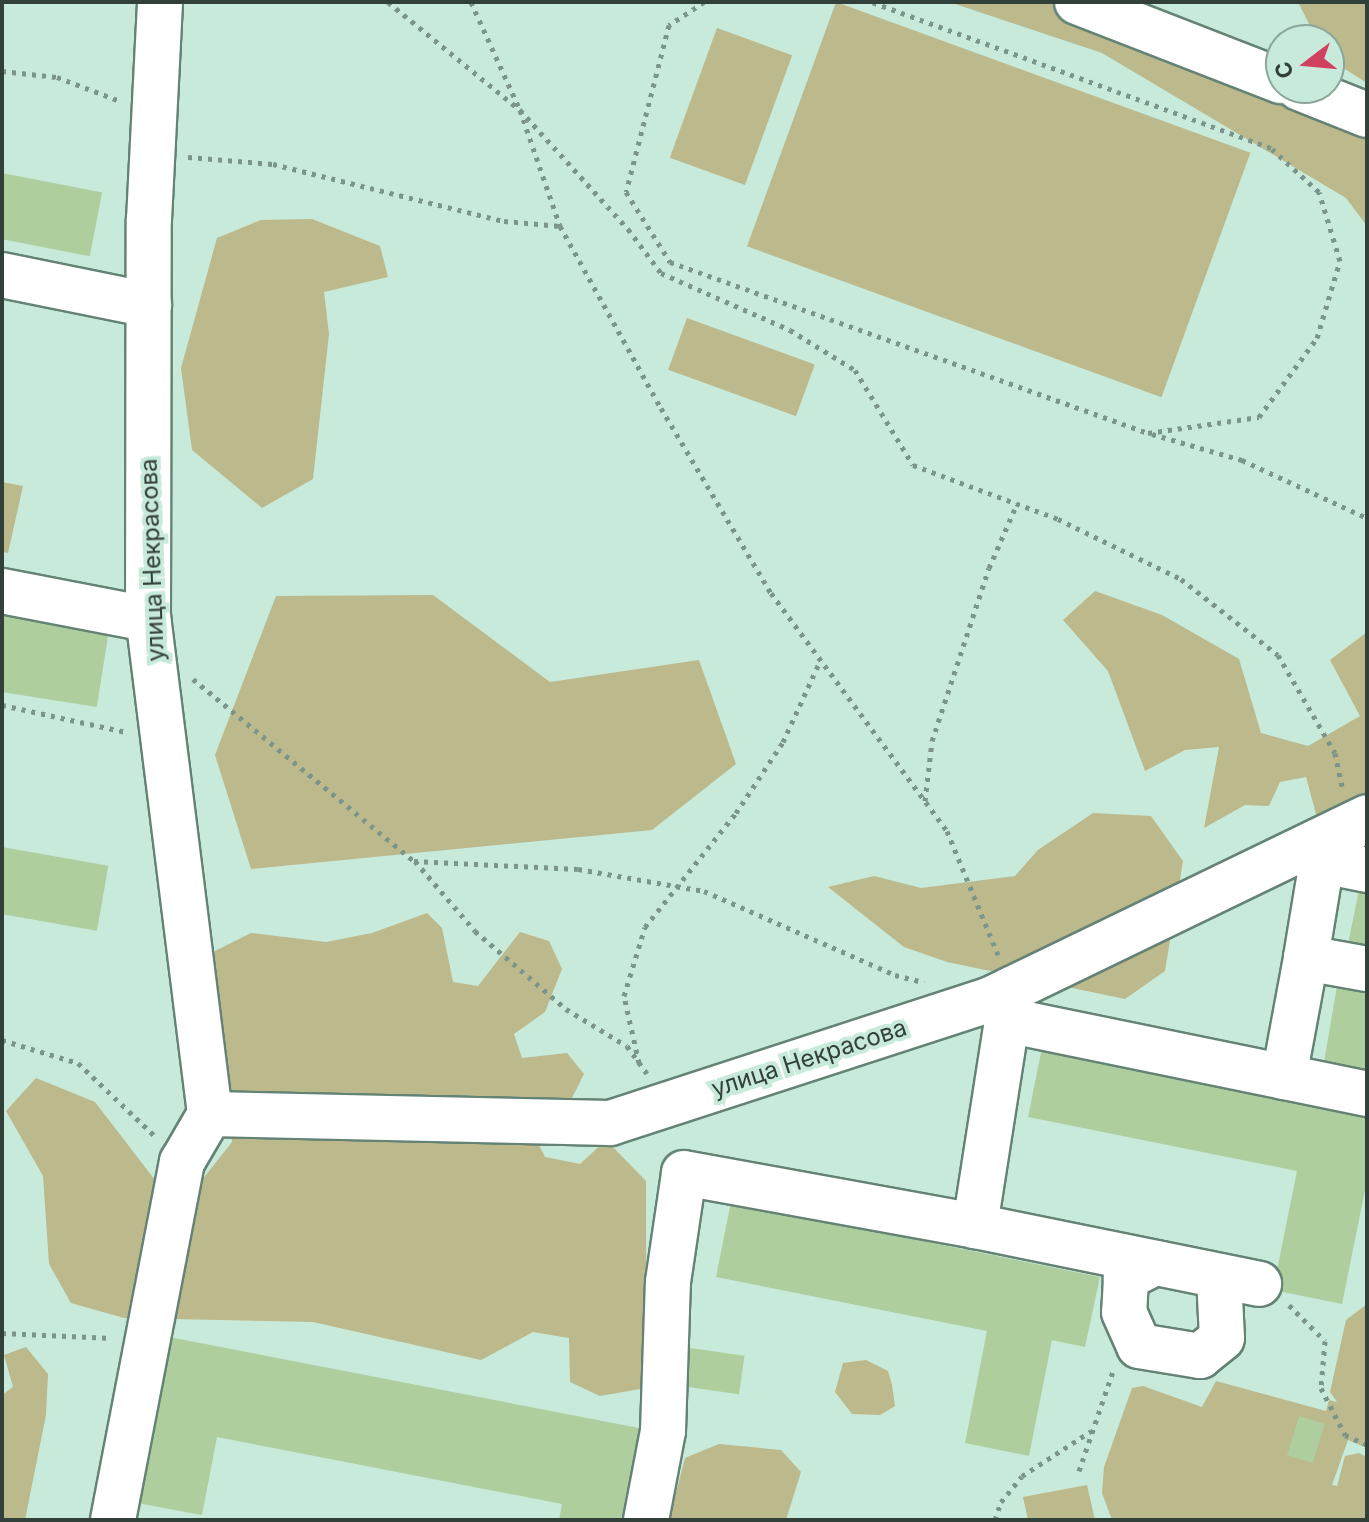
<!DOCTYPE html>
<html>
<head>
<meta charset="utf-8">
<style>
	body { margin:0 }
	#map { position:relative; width:1369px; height:1522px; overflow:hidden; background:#c7eada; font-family:Inter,sans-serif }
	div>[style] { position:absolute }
	.green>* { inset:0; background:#bcb98c; transform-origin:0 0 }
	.building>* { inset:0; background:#aece9e; transform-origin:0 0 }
	.path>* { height:5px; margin-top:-2.5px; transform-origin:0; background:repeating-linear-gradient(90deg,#7c958a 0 4px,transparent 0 10px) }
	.roads { filter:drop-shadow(2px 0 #648375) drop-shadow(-2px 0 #648375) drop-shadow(0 2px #648375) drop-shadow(0 -2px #648375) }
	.minor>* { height:44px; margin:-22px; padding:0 22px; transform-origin:22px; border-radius:22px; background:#fff }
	span { translate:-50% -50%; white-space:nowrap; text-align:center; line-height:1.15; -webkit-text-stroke:8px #c7eada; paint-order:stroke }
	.street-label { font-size:24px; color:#32403a }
	.frame { position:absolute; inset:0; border:4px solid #32403a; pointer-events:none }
	.north { position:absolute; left:1265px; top:24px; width:80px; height:80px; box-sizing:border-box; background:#c7eada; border:2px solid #8ba69a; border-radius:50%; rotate:254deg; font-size:22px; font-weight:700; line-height:32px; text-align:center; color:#32403a }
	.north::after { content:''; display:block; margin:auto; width:28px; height:36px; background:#d04160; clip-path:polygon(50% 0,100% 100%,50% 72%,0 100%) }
</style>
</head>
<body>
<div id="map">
	<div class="green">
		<i style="left:836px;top:2px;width:441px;height:260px;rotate:20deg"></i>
		<i style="clip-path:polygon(949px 2px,1051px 2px,1367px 134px,1367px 226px,1346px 198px,1102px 53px)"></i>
		<i style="clip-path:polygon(1298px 2px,1367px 2px,1367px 83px,1329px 59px,1329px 40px,1317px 40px)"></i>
		<i style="left:717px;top:28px;width:80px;height:138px;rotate:20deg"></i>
		<i style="clip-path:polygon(312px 219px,380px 246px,388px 277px,324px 292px,329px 334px,313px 479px,262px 508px,192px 450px,181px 368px,217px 238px,261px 220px)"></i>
		<i style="left:687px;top:318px;width:136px;height:55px;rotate:20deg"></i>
		<i style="clip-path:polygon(2px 482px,23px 486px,8px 553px,2px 552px)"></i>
		<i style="clip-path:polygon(1095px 591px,1162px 615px,1239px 659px,1261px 733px,1308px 746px,1360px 716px,1330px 660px,1367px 632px,1367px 858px,1354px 860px,1316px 814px,1306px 777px,1280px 782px,1269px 806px,1245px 805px,1204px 828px,1219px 747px,1185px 750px,1145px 771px,1108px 671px,1063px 620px)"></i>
		<i style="clip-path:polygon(433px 595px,550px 682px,699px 660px,736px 764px,652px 830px,251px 869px,215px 755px,276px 596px)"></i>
		<i style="clip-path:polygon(1093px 813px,1151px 816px,1183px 861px,1165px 971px,1125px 999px,947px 962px,904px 947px,828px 887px,874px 876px,921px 888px,1015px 876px,1038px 850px)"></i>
		<i style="clip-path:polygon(427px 913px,442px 928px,453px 982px,478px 986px,520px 932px,549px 941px,562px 969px,545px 1012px,514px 1034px,522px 1058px,567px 1053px,584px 1074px,568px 1106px,531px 1129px,545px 1157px,580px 1164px,606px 1140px,646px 1181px,646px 1388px,600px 1396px,570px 1382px,569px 1338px,533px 1332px,481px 1360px,313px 1322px,124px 1318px,71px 1303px,49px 1264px,43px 1176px,6px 1111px,36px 1078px,95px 1102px,155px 1180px,190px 1195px,232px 1142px,211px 953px,251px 933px,326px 942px,372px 933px)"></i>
		<i style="clip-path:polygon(1367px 1304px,1367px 1436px,1362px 1446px,1348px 1440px,1332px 1485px,1337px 1486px,1345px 1456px,1359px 1453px,1367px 1457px,1367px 1520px,1112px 1520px,1102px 1493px,1104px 1467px,1132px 1388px,1143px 1386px,1202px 1407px,1216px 1381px,1326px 1411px,1329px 1400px,1337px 1402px,1330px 1392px,1346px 1320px)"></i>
		<i style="clip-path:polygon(26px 1347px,48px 1374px,46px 1415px,25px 1520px,2px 1520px,2px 1395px,13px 1387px,4px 1355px)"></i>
		<i style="clip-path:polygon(866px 1360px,888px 1371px,892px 1385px,895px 1406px,880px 1415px,852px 1414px,835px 1392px,843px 1363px)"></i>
		<i style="clip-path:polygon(719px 1444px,781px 1450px,801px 1472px,786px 1520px,669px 1520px,685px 1458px)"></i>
		<i style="clip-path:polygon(1087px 1485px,1095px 1520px,1028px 1520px,1023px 1497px)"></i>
	</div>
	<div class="building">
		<i style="left:2px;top:173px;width:102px;height:65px;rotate:11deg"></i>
		<i style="left:2px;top:615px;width:108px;height:76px;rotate:9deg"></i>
		<i style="left:2px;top:847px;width:108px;height:66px;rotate:10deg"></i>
		<i style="clip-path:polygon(1359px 890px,1367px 892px,1367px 963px,1345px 959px)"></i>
		<i style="clip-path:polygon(1337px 986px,1367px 991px,1367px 1082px,1322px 1074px)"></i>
		<i style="clip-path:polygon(1042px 1048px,1367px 1113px,1367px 1180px,1342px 1304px,1273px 1290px,1297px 1171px,1028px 1117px)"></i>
		<i style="clip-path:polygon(731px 1202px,1100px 1277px,1085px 1347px,1052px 1340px,1029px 1456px,965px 1443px,987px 1331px,716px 1277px)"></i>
		<i style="clip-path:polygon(169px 1337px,644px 1429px,627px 1520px,559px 1520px,562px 1504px,217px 1437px,202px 1515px,137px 1503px)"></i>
		<i style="left:690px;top:1348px;width:55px;height:39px;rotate:8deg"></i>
		<i style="left:1299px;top:1416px;width:27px;height:41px;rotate:17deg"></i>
	</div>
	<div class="path">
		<i style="left:388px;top:2px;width:171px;rotate:39.3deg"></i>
		<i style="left:520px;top:110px;width:123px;rotate:71deg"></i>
		<i style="left:560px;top:226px;width:208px;rotate:61deg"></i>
		<i style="left:661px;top:408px;width:215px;rotate:59.3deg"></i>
		<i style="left:771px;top:593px;width:296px;rotate:53.5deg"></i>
		<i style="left:947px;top:831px;width:134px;rotate:67.6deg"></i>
		<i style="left:471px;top:2px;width:119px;rotate:65.6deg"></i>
		<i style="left:520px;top:110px;width:161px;rotate:47.8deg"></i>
		<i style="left:628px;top:229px;width:55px;rotate:53.1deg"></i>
		<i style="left:661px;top:273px;width:141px;rotate:23.8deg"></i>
		<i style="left:790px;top:330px;width:76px;rotate:31.6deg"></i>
		<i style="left:855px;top:370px;width:111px;rotate:58.6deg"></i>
		<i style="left:913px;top:465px;width:155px;rotate:20.4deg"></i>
		<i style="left:1058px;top:519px;width:137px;rotate:26deg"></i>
		<i style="left:1181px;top:579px;width:123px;rotate:38.1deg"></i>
		<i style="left:1278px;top:655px;width:113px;rotate:59.8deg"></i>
		<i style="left:1335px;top:753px;width:39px;rotate:78deg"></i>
		<i style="left:704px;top:2px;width:42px;rotate:146.7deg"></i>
		<i style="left:669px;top:25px;width:172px;rotate:104.4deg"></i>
		<i style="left:626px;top:192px;width:83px;rotate:57.8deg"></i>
		<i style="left:670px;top:262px;width:508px;rotate:19.68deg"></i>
		<i style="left:1148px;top:433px;width:112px;rotate:-8.2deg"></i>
		<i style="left:1259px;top:417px;width:98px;rotate:-53.7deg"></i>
		<i style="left:1317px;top:338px;width:80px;rotate:-73.4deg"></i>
		<i style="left:1340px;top:261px;width:72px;rotate:-106.9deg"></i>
		<i style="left:1319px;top:192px;width:65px;rotate:-137.5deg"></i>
		<i style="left:1271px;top:148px;width:424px;rotate:-159.9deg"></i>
		<i style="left:2px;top:71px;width:55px;rotate:6.2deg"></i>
		<i style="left:57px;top:77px;width:67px;rotate:20.9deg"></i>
		<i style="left:188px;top:157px;width:85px;rotate:4.7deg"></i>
		<i style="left:273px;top:164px;width:238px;rotate:13.9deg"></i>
		<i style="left:504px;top:221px;width:56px;rotate:5.1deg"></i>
		<i style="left:1152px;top:434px;width:94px;rotate:16.1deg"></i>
		<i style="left:1242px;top:460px;width:138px;rotate:24.9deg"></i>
		<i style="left:193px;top:679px;width:286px;rotate:39.5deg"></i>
		<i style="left:414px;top:861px;width:164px;rotate:2.8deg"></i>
		<i style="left:578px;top:869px;width:128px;rotate:9.9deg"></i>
		<i style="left:704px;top:891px;width:209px;rotate:23.7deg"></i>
		<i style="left:895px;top:975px;width:30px;rotate:14deg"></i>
		<i style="left:2px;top:705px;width:127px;rotate:12.3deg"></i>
		<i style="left:925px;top:801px;width:60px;rotate:-83.3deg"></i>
		<i style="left:932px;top:741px;width:182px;rotate:-71.8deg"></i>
		<i style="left:989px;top:568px;width:70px;rotate:-66.4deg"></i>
		<i style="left:415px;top:861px;width:92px;rotate:49.4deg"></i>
		<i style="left:475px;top:931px;width:120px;rotate:40.6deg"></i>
		<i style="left:566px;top:1009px;width:71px;rotate:31.2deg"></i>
		<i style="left:627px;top:1046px;width:34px;rotate:54deg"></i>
		<i style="left:2px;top:1040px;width:79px;rotate:16.8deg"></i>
		<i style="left:78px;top:1063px;width:108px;rotate:43.5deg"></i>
		<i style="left:639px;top:1063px;width:69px;rotate:-102.6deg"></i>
		<i style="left:624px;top:996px;width:72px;rotate:-73.1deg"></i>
		<i style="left:645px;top:927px;width:146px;rotate:-51.4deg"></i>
		<i style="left:736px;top:813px;width:85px;rotate:-56.5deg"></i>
		<i style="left:783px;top:742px;width:89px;rotate:-65.4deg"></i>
		<i style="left:1289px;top:1305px;width:51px;rotate:45deg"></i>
		<i style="left:1325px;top:1341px;width:47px;rotate:94.9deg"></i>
		<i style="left:1321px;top:1388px;width:53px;rotate:62.9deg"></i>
		<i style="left:1345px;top:1435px;width:24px;rotate:24deg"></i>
		<i style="left:2px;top:1333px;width:110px;rotate:2.6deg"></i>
		<i style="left:1079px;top:1471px;width:106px;rotate:-71.2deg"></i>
		<i style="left:995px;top:1520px;width:19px;rotate:-72deg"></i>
		<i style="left:1001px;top:1502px;width:33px;rotate:-51deg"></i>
		<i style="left:1022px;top:1476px;width:82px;rotate:-33.1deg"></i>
	</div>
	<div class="roads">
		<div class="minor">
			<i style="left:1077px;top:2px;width:219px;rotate:21.2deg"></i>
			<i style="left:1299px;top:88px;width:73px;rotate:21.7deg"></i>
			<i style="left:2px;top:275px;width:150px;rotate:11.5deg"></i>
			<i style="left:2px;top:591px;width:149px;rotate:10.9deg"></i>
			<i style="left:1350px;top:829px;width:43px;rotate:131.2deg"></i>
			<i style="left:1322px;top:861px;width:98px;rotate:99.4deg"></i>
			<i style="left:1306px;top:958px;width:62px;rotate:10.2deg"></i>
			<i style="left:1322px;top:861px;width:46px;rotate:11.3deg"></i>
			<i style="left:1012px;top:989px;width:240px;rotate:98.9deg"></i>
			<i style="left:975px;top:1226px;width:290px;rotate:11.5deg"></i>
			<i style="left:1007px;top:1020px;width:368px;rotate:11.6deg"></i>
			<i style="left:1284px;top:1077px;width:121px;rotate:-79.5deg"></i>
			<i style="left:210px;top:1114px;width:400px;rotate:1.3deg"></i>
			<i style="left:610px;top:1123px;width:401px;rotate:-18deg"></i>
			<i style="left:991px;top:999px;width:418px;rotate:-25.8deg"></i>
			<i style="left:1155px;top:1263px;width:33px;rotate:153deg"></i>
			<i style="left:1126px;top:1278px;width:34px;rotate:93deg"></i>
			<i style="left:1124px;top:1312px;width:37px;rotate:66deg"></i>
			<i style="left:1139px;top:1346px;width:62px;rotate:9.3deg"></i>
			<i style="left:1200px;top:1356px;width:28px;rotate:-39deg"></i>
			<i style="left:1222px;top:1338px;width:62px;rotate:-92.8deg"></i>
			<i style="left:113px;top:1520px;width:365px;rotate:-79.1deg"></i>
			<i style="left:182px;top:1162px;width:56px;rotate:-59.7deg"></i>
			<i style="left:210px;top:1114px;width:499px;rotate:-97.1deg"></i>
			<i style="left:148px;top:619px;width:399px;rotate:-89.9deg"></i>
			<i style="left:149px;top:220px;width:218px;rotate:-87.1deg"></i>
			<i style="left:646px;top:1520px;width:91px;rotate:-79.2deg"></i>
			<i style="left:663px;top:1431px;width:149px;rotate:-88.1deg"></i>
			<i style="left:668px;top:1282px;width:110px;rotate:-81.6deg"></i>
			<i style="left:684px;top:1173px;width:296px;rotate:10.3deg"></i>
		</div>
	</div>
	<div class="street-label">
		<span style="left:152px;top:560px;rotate:-92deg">улица Некрасова</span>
		<span style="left:809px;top:1058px;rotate:-18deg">улица Некрасова</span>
	</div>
	<div class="frame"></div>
	<div class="north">С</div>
</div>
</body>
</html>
